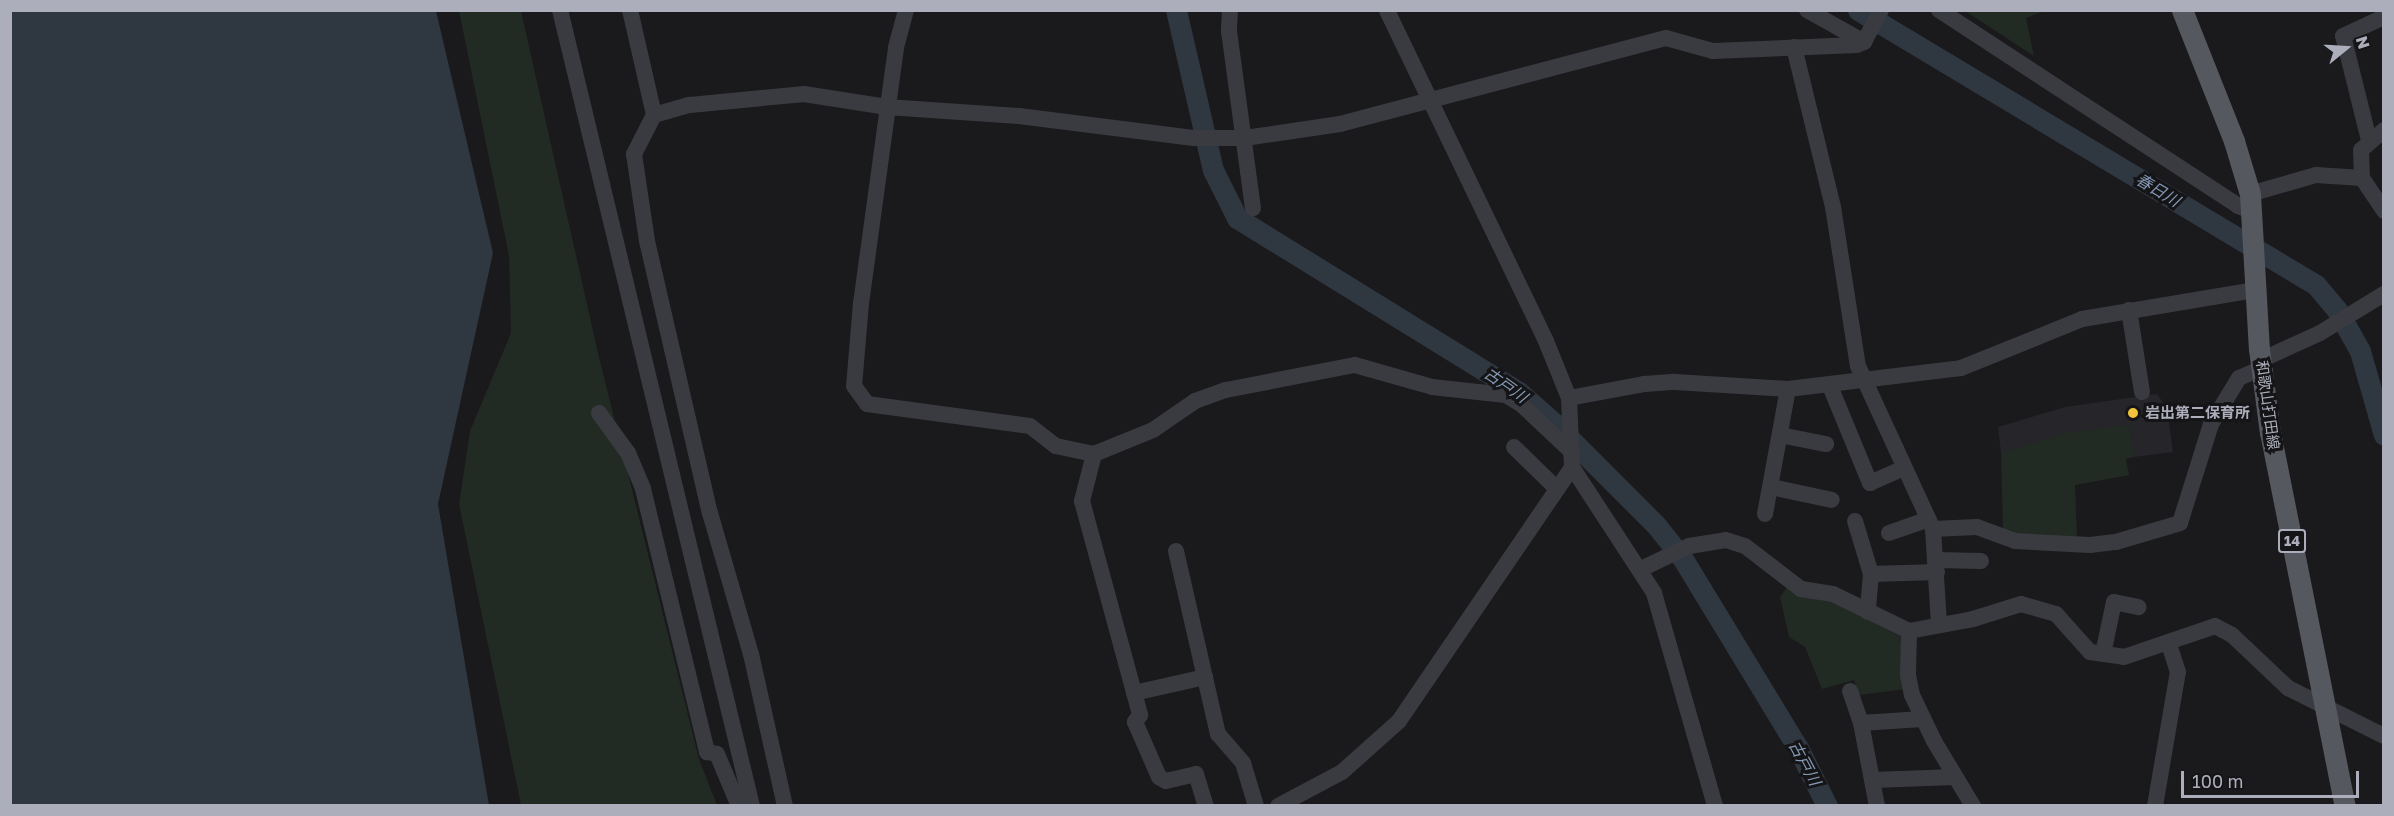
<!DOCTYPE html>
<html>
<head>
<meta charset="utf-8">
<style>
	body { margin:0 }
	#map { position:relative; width:2394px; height:816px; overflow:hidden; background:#1a191c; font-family:"Golos Text","Noto Sans JP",sans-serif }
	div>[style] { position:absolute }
	.built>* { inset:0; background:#262529 }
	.green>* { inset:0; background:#212a23 }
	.water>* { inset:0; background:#2f3740 }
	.river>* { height:21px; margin:-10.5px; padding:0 10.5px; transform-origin:10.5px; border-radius:10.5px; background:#2f3740 }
	.minor>* { height:16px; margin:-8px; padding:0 8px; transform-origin:8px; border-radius:8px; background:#3a3b41 }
	.major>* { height:21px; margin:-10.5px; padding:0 10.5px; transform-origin:10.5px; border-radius:10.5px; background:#565860 }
	.dots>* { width:16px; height:16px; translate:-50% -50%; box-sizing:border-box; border:3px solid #151417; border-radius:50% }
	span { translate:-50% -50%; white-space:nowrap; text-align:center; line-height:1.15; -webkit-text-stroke:6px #151417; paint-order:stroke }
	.shield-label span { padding:2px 4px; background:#151417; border:2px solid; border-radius:4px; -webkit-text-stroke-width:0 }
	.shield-label { font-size:14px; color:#acafbb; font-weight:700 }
	.street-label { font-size:15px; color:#acafbb }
	.poi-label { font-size:15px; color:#acafbb; font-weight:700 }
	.left { translate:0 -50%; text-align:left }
	.water-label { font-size:16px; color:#849ab5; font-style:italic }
	.frame { position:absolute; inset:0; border:12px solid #acafbb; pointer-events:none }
	.north { position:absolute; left:2316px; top:18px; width:60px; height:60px; -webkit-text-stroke:4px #151417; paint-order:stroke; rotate:72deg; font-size:16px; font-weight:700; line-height:24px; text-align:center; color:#acafbb }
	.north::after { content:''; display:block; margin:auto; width:21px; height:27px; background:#acafbb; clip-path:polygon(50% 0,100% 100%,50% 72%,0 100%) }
	.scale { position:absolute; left:2181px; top:771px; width:178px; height:27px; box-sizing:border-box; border:3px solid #acafbb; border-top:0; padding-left:8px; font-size:18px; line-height:21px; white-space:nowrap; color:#acafbb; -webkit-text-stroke:4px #151417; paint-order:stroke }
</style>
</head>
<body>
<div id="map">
	<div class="built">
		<i style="clip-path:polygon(2157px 394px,2167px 408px,2173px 452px,2126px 458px,2129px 475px,2075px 485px,2077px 541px,2001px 453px,1998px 427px,2065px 407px)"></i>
	</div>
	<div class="green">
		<i style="clip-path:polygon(459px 11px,521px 11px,598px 353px,699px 759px,717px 805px,521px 805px,459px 504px,470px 431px,511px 333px,509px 256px)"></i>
		<i style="clip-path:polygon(1965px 11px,2044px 11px,2026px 18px,2034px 56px)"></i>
		<i style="clip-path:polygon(2130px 425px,2134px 457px,2125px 459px,2129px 475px,2075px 485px,2077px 541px,2019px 536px,2003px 530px,2001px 453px,2070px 432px)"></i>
		<i style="clip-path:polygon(1788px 586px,1814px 599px,1836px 603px,1900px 636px,1907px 689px,1859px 695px,1854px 680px,1822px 689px,1805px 647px,1789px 637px,1780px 597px)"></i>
	</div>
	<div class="water">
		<i style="clip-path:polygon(10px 11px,436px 11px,493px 253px,438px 504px,489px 805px,11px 805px)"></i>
	</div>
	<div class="river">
		<i style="left:1176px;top:10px;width:164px;rotate:77deg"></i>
		<i style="left:1213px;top:170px;width:54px;rotate:63.4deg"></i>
		<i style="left:1237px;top:218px;width:331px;rotate:31.7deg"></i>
		<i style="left:1519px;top:392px;width:47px;rotate:41.5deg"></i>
		<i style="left:1554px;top:423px;width:144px;rotate:45deg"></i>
		<i style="left:1656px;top:525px;width:43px;rotate:51.5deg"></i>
		<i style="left:1683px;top:559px;width:221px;rotate:58.7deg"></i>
		<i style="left:1798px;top:748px;width:65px;rotate:63.4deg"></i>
		<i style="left:1858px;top:10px;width:534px;rotate:30.98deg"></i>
		<i style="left:2316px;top:285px;width:33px;rotate:50deg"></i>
		<i style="left:2337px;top:310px;width:47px;rotate:60.7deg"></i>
		<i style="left:2360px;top:351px;width:87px;rotate:74.1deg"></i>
	</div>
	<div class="minor">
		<i style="left:560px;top:10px;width:819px;rotate:76.44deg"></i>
		<i style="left:630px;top:10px;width:108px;rotate:77.1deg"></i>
		<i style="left:654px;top:115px;width:44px;rotate:117.1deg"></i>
		<i style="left:634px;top:154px;width:88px;rotate:81.5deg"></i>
		<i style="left:647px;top:241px;width:279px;rotate:77deg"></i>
		<i style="left:710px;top:513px;width:147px;rotate:73.8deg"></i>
		<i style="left:751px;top:654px;width:156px;rotate:77.4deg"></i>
		<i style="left:906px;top:10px;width:39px;rotate:105deg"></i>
		<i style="left:896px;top:48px;width:257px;rotate:97.8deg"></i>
		<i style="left:861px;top:303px;width:83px;rotate:94.8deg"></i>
		<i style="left:854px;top:386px;width:22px;rotate:54deg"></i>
		<i style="left:867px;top:404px;width:164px;rotate:7.7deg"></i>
		<i style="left:1030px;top:426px;width:33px;rotate:38deg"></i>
		<i style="left:1056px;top:446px;width:39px;rotate:12deg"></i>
		<i style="left:1094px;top:454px;width:64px;rotate:-22.1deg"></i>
		<i style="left:1153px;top:430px;width:51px;rotate:-34.6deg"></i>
		<i style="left:1195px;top:401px;width:33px;rotate:-20deg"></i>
		<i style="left:1226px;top:390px;width:131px;rotate:-11deg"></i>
		<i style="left:1355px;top:365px;width:80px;rotate:15.9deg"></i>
		<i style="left:1432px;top:387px;width:74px;rotate:6.2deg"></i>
		<i style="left:1506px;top:395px;width:19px;rotate:32deg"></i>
		<i style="left:1522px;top:405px;width:70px;rotate:43.3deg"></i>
		<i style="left:1230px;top:10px;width:21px;rotate:93deg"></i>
		<i style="left:1229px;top:31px;width:179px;rotate:82.3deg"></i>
		<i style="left:1807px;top:10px;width:65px;rotate:29.3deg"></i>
		<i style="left:1939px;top:10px;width:358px;rotate:33.2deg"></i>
		<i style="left:2238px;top:206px;width:15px;rotate:20deg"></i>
		<i style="left:1794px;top:47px;width:165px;rotate:76.3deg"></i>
		<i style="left:1833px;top:207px;width:161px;rotate:81.1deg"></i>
		<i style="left:1858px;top:366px;width:179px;rotate:65.3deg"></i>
		<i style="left:1933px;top:529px;width:95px;rotate:86.4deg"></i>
		<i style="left:654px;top:115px;width:37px;rotate:-16deg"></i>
		<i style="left:690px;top:105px;width:115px;rotate:-5.5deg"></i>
		<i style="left:804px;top:94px;width:84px;rotate:8.9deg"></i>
		<i style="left:887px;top:107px;width:132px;rotate:3.9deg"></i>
		<i style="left:1019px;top:116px;width:176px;rotate:7.2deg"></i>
		<i style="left:1194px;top:138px;width:51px"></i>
		<i style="left:1245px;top:138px;width:96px;rotate:-8.4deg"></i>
		<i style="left:1340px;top:124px;width:337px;rotate:-14.8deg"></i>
		<i style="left:1666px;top:38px;width:49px;rotate:15.5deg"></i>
		<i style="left:1713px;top:51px;width:144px;rotate:-2.4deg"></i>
		<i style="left:1857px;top:45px;width:8px;rotate:-23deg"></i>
		<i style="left:1864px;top:42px;width:36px;rotate:-62deg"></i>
		<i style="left:2384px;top:130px;width:30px;rotate:139deg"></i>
		<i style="left:2361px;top:150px;width:28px;rotate:88deg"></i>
		<i style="left:2362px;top:178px;width:40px;rotate:56deg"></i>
		<i style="left:2369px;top:140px;width:107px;rotate:-104deg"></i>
		<i style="left:2343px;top:36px;width:45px;rotate:-24.9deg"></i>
		<i style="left:2250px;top:194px;width:69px;rotate:-16.1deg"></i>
		<i style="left:2316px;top:175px;width:46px;rotate:3.7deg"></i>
		<i style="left:2129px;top:310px;width:83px;rotate:81deg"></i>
		<i style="left:2261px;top:360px;width:65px;rotate:-24.6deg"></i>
		<i style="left:2320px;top:333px;width:75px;rotate:-31.4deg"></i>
		<i style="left:1830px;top:386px;width:105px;rotate:67.6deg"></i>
		<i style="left:1870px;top:483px;width:37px;rotate:-24deg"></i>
		<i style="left:1569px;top:398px;width:76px;rotate:-10.6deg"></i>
		<i style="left:1644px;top:384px;width:31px;rotate:-4deg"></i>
		<i style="left:1675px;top:382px;width:113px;rotate:3.5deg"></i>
		<i style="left:1788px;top:389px;width:174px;rotate:-6.9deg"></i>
		<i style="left:1961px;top:368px;width:131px;rotate:-22deg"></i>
		<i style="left:2082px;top:319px;width:176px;rotate:-9.5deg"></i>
		<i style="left:599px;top:413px;width:49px;rotate:54.1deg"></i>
		<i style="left:628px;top:453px;width:39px;rotate:67deg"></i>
		<i style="left:643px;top:489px;width:271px;rotate:76.3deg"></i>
		<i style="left:707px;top:752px;width:10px;rotate:11deg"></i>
		<i style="left:717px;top:754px;width:56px;rotate:67.1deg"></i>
		<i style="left:1780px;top:435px;width:47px;rotate:11.1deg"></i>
		<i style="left:1514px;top:447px;width:59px;rotate:44.3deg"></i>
		<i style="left:1094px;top:454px;width:49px;rotate:104.3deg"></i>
		<i style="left:1082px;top:501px;width:222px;rotate:74.8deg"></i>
		<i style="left:1140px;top:715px;width:9px;rotate:126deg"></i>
		<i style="left:1135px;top:722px;width:60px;rotate:66.4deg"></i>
		<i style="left:1159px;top:777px;width:8px;rotate:30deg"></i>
		<i style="left:1166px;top:781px;width:31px;rotate:-13deg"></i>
		<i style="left:1196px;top:774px;width:34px;rotate:73deg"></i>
		<i style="left:1572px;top:467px;width:150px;rotate:56.9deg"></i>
		<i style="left:1654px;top:593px;width:222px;rotate:74deg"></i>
		<i style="left:1771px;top:487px;width:62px;rotate:12deg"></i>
		<i style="left:1765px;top:514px;width:127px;rotate:-79.6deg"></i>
		<i style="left:1855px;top:521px;width:55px;rotate:73.2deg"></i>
		<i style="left:1871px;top:574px;width:38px;rotate:95deg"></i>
		<i style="left:1933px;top:529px;width:44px;rotate:-2.6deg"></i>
		<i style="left:1977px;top:527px;width:40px;rotate:20.2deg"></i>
		<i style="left:2015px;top:541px;width:75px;rotate:3.1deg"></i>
		<i style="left:2090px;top:545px;width:26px;rotate:-7deg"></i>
		<i style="left:2116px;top:542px;width:67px;rotate:-16.5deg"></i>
		<i style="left:2180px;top:523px;width:104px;rotate:-72.6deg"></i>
		<i style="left:2211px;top:424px;width:54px;rotate:-58.7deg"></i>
		<i style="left:2239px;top:378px;width:25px;rotate:-23deg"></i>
		<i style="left:1889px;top:533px;width:42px;rotate:-19.3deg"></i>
		<i style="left:1176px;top:551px;width:188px;rotate:77.1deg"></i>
		<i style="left:1218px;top:734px;width:38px;rotate:49deg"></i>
		<i style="left:1243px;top:763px;width:45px;rotate:73.2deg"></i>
		<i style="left:1936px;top:560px;width:45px;rotate:1.3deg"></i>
		<i style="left:1641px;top:569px;width:53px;rotate:-25.6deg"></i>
		<i style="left:1689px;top:546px;width:37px;rotate:-9deg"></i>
		<i style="left:1726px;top:540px;width:20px;rotate:18deg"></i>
		<i style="left:1745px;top:546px;width:71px;rotate:37.5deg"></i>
		<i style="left:1801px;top:589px;width:32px;rotate:9deg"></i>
		<i style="left:1833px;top:594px;width:85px;rotate:26deg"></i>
		<i style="left:1909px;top:631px;width:65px;rotate:-10.6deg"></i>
		<i style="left:1973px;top:619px;width:50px;rotate:-17.4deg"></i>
		<i style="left:2021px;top:604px;width:36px;rotate:16deg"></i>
		<i style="left:2056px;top:614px;width:51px;rotate:48.2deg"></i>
		<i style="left:2090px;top:652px;width:34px;rotate:8deg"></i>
		<i style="left:2124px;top:657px;width:96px;rotate:-18.8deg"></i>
		<i style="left:2215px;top:626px;width:19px;rotate:28deg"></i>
		<i style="left:2232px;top:635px;width:77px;rotate:43.4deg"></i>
		<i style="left:2288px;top:688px;width:107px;rotate:26.6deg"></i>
		<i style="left:1871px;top:574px;width:66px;rotate:-1.7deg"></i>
		<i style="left:1909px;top:631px;width:44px;rotate:91.3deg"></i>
		<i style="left:1908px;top:675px;width:20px;rotate:79deg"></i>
		<i style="left:1912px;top:695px;width:51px;rotate:64.4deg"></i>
		<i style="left:1934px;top:741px;width:76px;rotate:59deg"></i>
		<i style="left:2103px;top:654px;width:53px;rotate:-78.1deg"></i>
		<i style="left:2114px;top:602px;width:25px;rotate:12deg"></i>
		<i style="left:1850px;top:691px;width:34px;rotate:71deg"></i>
		<i style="left:1861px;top:723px;width:85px;rotate:79.1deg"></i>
		<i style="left:1134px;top:693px;width:73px;rotate:-12.7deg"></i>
		<i style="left:1861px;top:723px;width:61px;rotate:-3.8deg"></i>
		<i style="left:1873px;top:780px;width:82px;rotate:-2.1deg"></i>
		<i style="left:1278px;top:806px;width:72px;rotate:-28deg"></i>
		<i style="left:1342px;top:772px;width:76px;rotate:-41.8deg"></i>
		<i style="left:1399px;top:721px;width:307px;rotate:-55.7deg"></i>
		<i style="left:1572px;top:467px;width:69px;rotate:-92.5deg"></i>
		<i style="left:1569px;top:398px;width:61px;rotate:-112deg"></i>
		<i style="left:1546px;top:341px;width:367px;rotate:-115.7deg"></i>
		<i style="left:2155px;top:806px;width:136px;rotate:-80.3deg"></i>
		<i style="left:2178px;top:672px;width:28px;rotate:-108deg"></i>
	</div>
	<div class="major">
		<i style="left:2182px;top:10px;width:141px;rotate:68.3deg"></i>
		<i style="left:2234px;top:141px;width:55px;rotate:73.2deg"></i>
		<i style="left:2250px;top:194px;width:155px;rotate:86.7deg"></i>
		<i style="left:2259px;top:349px;width:84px;rotate:82.5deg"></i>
		<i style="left:2270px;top:432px;width:381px;rotate:78.7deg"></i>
	</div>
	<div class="dots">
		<i style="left:2133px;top:413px;background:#f1c43c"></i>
	</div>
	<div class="shield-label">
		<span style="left:2292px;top:541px">14</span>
	</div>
	<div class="street-label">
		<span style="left:2268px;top:405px;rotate:82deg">和歌山打田線</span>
	</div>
	<div class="poi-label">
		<span class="left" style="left:2145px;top:413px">岩出第二保育所</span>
	</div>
	<div class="water-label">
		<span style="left:2158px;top:190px;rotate:31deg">春日川</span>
		<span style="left:1506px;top:385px;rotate:35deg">古戸川</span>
		<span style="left:1805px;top:763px;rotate:62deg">古戸川</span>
	</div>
	<div class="frame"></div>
	<div class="north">N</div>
	<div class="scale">100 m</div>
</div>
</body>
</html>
